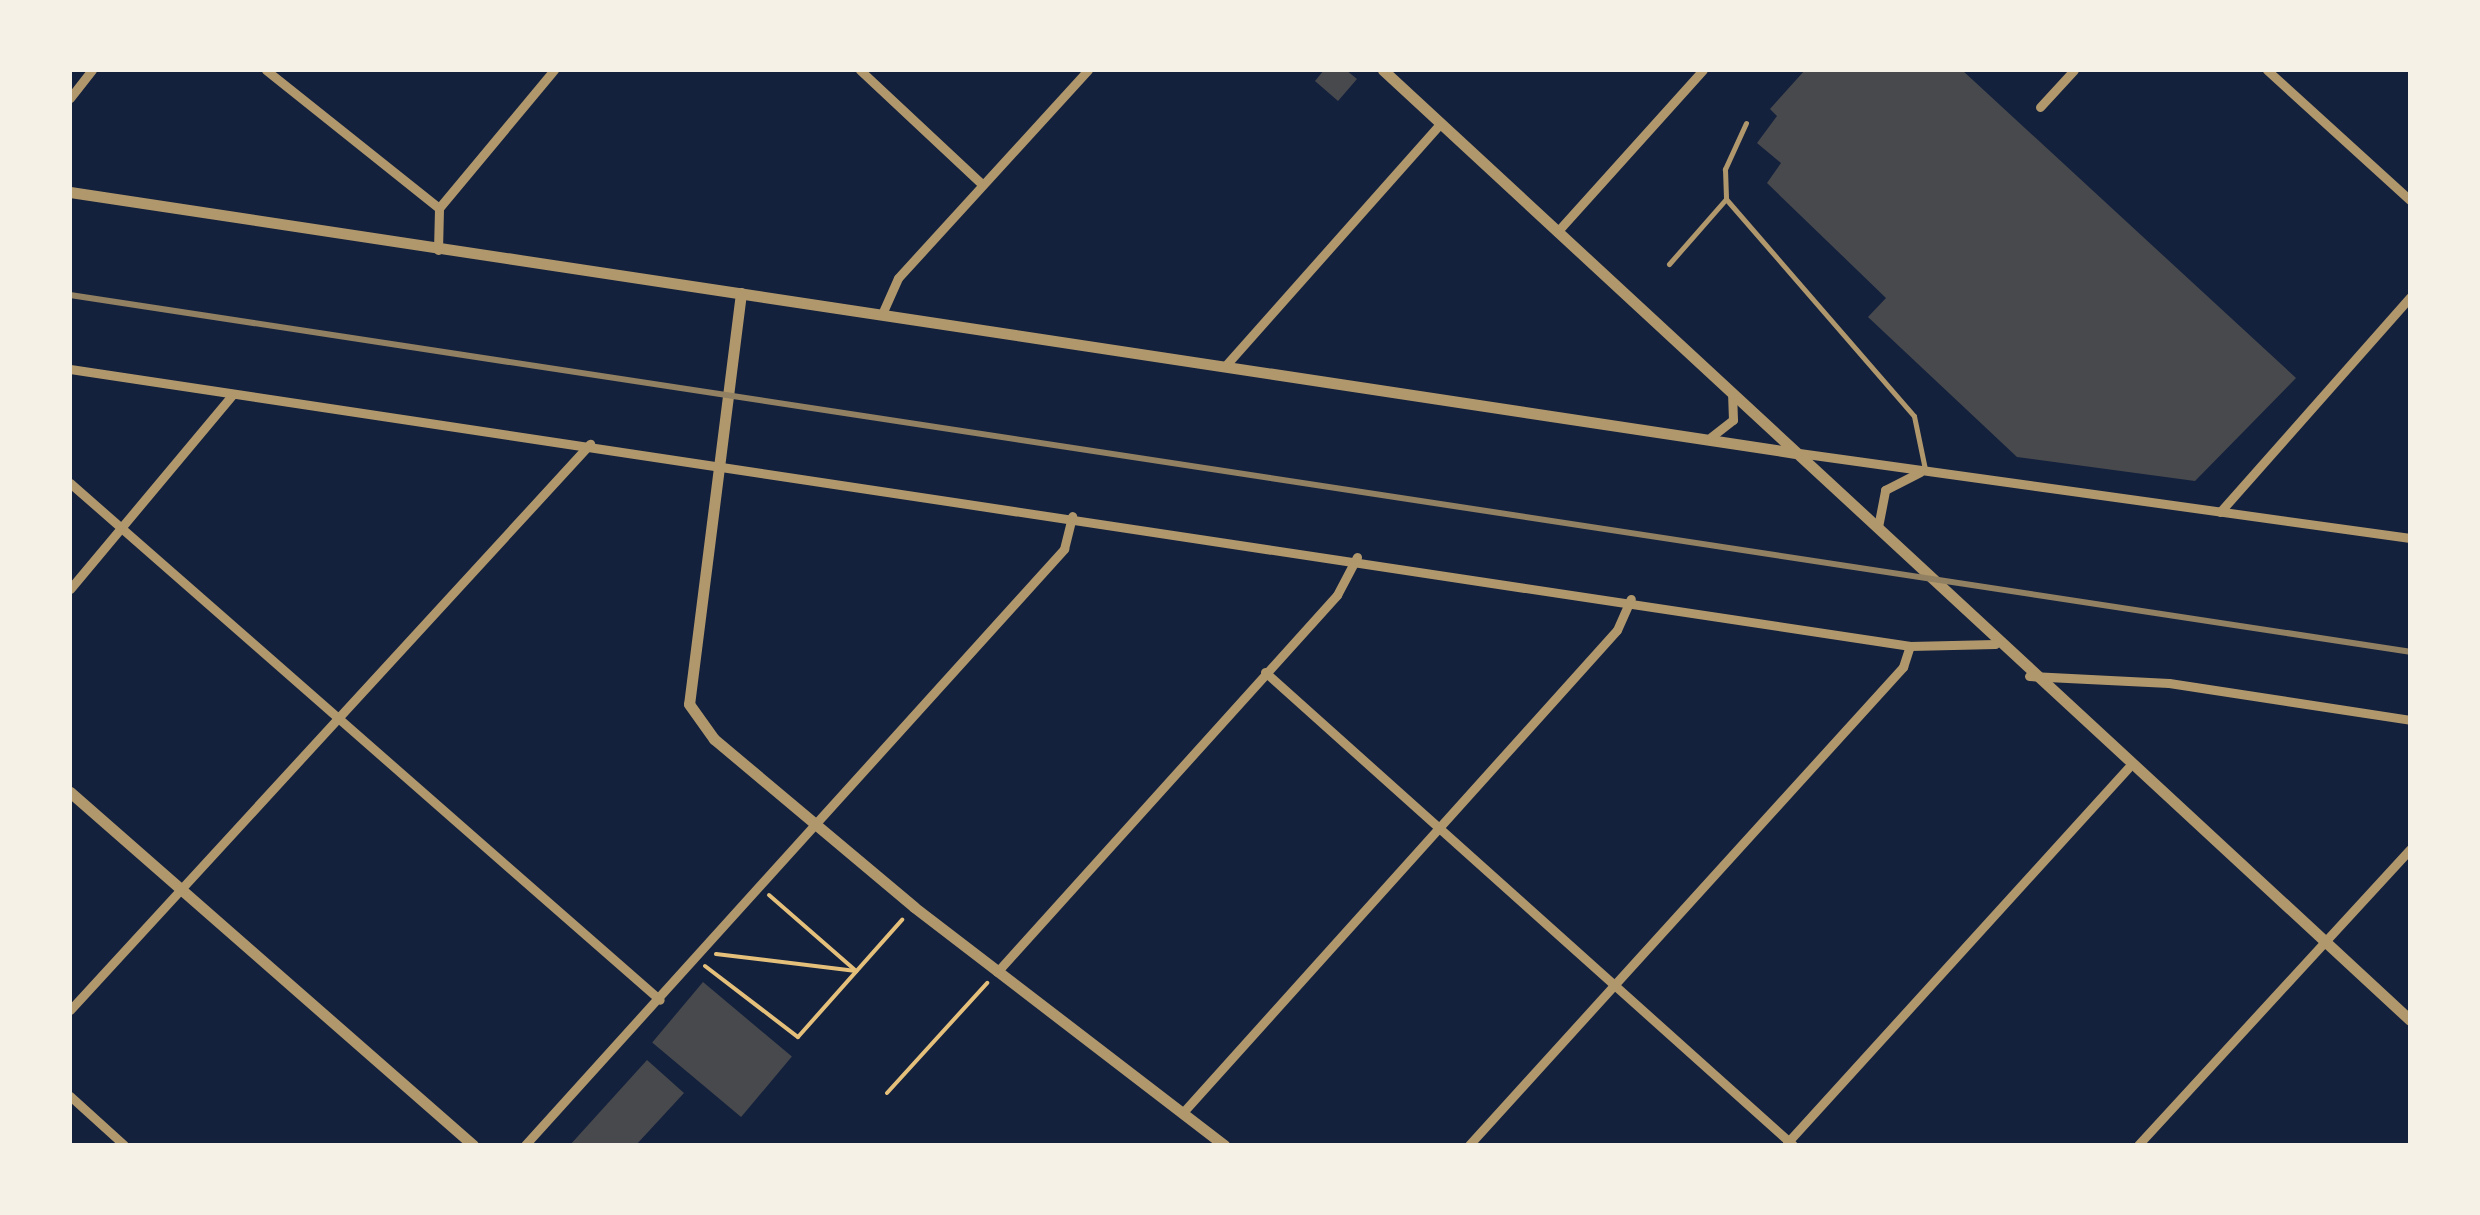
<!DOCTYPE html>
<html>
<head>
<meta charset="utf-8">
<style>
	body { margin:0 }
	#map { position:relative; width:2480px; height:1215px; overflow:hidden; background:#14213d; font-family:"Fira Sans",sans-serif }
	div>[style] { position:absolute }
	.building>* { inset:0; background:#48494c; transform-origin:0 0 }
	.path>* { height:4px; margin:-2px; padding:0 2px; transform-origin:2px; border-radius:2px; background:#e5c07b }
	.service>* { height:5px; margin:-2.5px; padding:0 2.5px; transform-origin:2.5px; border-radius:2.5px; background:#b1986c }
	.minor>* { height:9px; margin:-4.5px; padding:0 4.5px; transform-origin:4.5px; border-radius:4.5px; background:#b1986c }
	.tertiary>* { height:11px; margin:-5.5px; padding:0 5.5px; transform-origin:5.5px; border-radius:5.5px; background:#b1986c }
	.rail>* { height:6px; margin:-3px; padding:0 3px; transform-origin:3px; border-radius:3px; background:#918062 }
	span { translate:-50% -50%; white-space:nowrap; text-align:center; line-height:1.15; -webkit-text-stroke:9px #f6f1e7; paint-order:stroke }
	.frame { position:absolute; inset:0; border:72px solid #f6f1e7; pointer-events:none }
</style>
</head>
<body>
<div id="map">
	<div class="building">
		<i style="clip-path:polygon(1324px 70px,1346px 70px,1357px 79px,1338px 101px,1315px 81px)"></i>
		<i style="clip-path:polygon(1805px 70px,1962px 70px,2296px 378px,2195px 481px,2017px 457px,1868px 317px,1886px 298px,1767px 183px,1781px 163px,1757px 143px,1777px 116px,1770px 109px)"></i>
		<i style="left:703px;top:982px;width:116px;height:79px;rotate:40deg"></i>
		<i style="clip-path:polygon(647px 1060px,684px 1093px,636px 1145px,570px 1145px)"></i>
	</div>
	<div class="path">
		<i style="left:769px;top:895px;width:116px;rotate:41.1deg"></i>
		<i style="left:716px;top:954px;width:141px;rotate:6.9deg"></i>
		<i style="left:705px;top:966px;width:117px;rotate:37.4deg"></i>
		<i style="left:798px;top:1037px;width:157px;rotate:-48.4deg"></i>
		<i style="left:887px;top:1093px;width:149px;rotate:-47.7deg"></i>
	</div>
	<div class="service">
		<i style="left:1746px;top:123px;width:51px;rotate:114.5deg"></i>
		<i style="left:1725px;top:169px;width:30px;rotate:88deg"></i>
		<i style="left:1726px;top:199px;width:287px;rotate:49.1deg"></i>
		<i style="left:1914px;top:416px;width:54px;rotate:78.3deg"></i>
		<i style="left:1669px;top:264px;width:86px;rotate:-48.8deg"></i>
	</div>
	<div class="minor">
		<i style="left:266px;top:70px;width:221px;rotate:38.6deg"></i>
		<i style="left:860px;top:70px;width:167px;rotate:43.1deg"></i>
		<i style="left:2267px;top:70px;width:193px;rotate:42.3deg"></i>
		<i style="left:70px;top:98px;width:36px;rotate:-52deg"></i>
		<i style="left:2040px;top:107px;width:50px;rotate:-47.4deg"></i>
		<i style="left:1557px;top:232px;width:218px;rotate:-48deg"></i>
		<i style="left:438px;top:250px;width:42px;rotate:-88.6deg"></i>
		<i style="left:439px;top:208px;width:180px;rotate:-50.2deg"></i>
		<i style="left:882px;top:314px;width:39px;rotate:-66deg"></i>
		<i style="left:898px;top:278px;width:282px;rotate:-47.6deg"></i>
		<i style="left:1226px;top:365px;width:322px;rotate:-48.4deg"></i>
		<i style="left:70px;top:369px;width:1861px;rotate:8.56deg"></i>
		<i style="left:1910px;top:646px;width:85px;rotate:-1.3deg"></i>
		<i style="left:1711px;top:437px;width:28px;rotate:-38deg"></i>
		<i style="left:1733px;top:420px;width:27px;rotate:-92deg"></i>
		<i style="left:1799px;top:453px;width:617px;rotate:7.92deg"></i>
		<i style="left:70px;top:483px;width:784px;rotate:41.23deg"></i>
		<i style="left:2220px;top:512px;width:287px;rotate:-48.5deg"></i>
		<i style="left:1878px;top:527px;width:38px;rotate:-79deg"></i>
		<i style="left:1885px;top:490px;width:39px;rotate:-27deg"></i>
		<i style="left:70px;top:589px;width:253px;rotate:-50.1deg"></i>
		<i style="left:1265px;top:672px;width:709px;rotate:41.86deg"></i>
		<i style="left:2029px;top:676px;width:140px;rotate:2.9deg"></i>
		<i style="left:2169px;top:683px;width:244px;rotate:8.7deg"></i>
		<i style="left:997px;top:972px;width:508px;rotate:-47.95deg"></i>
		<i style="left:1337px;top:595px;width:43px;rotate:-62.2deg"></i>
		<i style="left:70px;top:1010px;width:769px;rotate:-47.43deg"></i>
		<i style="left:70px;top:1096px;width:73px;rotate:42.2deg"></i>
		<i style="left:1186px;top:1109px;width:644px;rotate:-48.02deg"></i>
		<i style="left:1617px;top:630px;width:34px;rotate:-66deg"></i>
		<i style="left:1787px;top:1143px;width:507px;rotate:-47.72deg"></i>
		<i style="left:525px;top:1145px;width:804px;rotate:-47.87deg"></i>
		<i style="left:1064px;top:549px;width:34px;rotate:-76deg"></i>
		<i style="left:1469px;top:1145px;width:646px;rotate:-47.76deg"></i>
		<i style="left:1903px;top:667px;width:22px;rotate:-72deg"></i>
		<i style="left:2138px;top:1145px;width:402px;rotate:-47.4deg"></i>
	</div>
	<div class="tertiary">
		<i style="left:1383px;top:70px;width:1399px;rotate:42.77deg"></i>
		<i style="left:70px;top:192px;width:1745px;rotate:8.6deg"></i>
		<i style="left:741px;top:293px;width:414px;rotate:97.2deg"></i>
		<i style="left:689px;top:704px;width:43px;rotate:54.5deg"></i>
		<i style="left:714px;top:739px;width:261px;rotate:40deg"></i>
		<i style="left:914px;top:907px;width:391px;rotate:37.5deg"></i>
		<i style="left:70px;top:792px;width:536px;rotate:41.22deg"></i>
	</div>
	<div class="rail">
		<i style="left:70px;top:295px;width:2367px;rotate:8.67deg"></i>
	</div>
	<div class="frame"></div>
</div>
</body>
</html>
